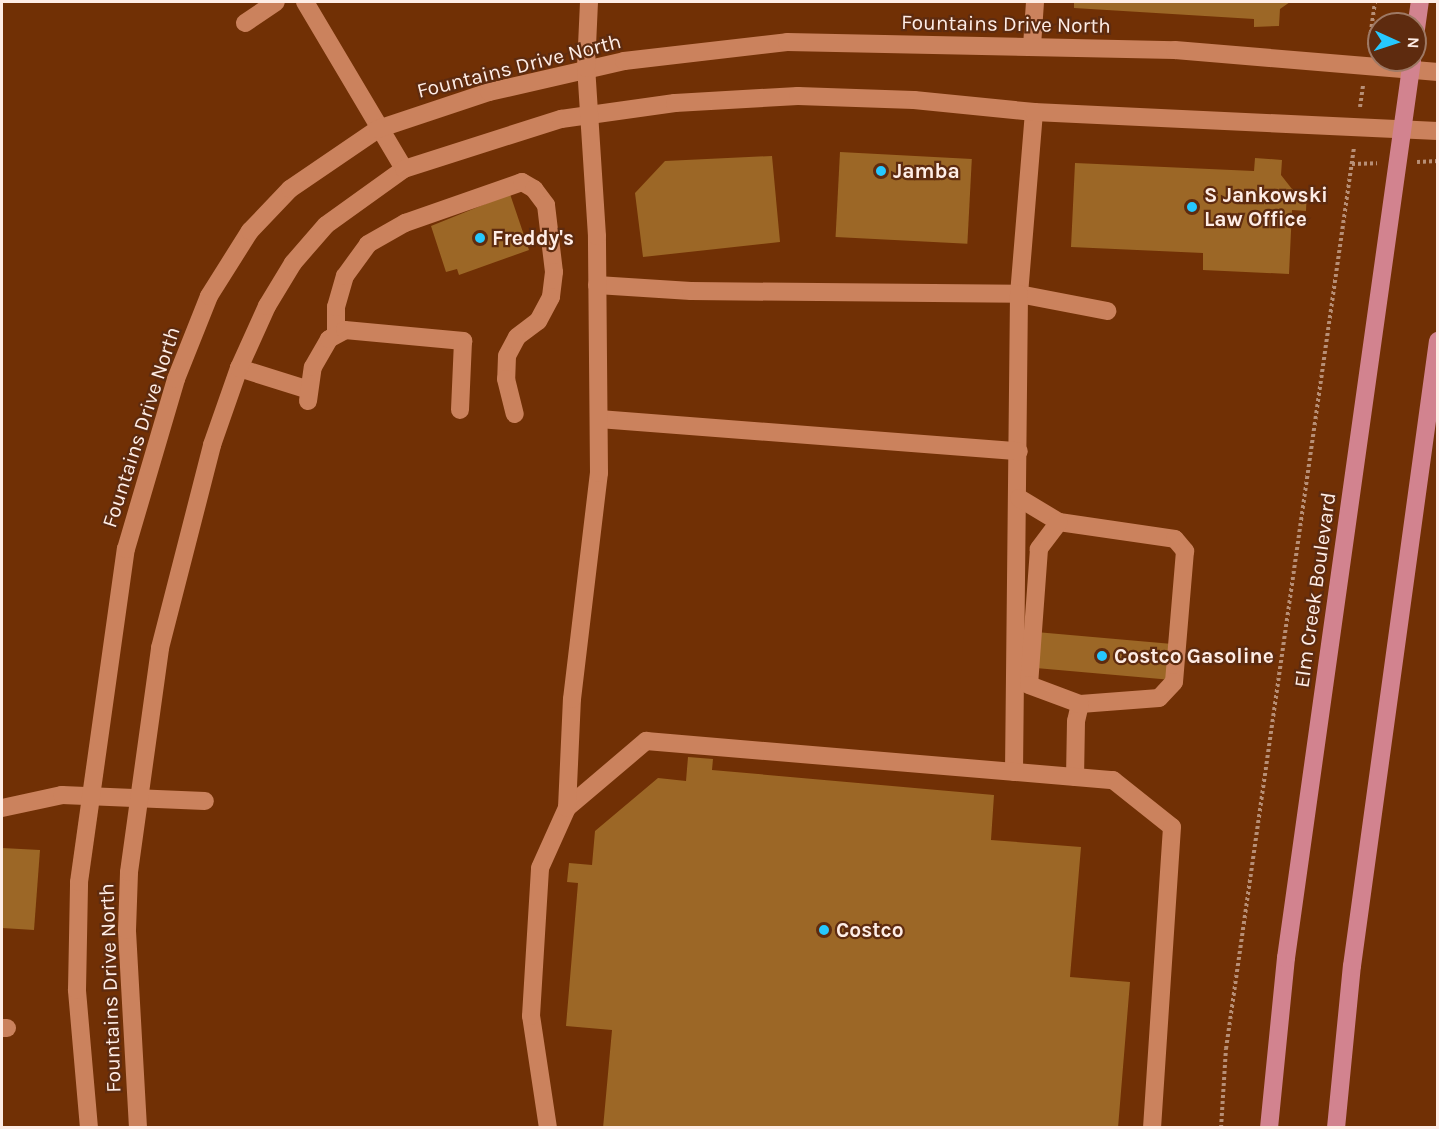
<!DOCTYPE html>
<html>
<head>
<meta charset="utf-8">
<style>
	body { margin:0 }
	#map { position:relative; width:1439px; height:1129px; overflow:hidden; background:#713005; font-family:Karla,sans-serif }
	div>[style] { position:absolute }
	.building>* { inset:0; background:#9c6726; transform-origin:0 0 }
	.path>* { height:4px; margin-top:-2px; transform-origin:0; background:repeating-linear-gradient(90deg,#b88f76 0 3px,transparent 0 6px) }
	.minor>* { height:18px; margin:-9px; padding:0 9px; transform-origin:9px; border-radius:9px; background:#cb825d }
	.major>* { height:18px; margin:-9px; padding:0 9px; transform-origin:9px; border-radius:9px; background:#d2838f }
	.dots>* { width:16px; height:16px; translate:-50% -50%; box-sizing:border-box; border:3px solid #5e2b0f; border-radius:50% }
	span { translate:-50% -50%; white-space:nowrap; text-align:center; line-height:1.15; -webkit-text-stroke:4.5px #5e2b0f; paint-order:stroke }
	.street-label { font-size:21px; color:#feede6 }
	.poi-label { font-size:21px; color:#feede6; font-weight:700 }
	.left { translate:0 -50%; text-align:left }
	.frame { position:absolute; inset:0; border:3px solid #feede6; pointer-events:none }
	.north { position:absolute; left:1367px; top:12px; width:60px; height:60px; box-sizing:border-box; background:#5e2b0f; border:2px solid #9e7965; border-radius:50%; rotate:93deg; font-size:16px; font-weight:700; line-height:24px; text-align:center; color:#feede6 }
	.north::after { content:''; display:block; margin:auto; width:21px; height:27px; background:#26c8fe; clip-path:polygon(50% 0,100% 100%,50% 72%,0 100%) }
</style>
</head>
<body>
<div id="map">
	<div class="building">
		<i style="clip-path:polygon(1074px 2px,1290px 2px,1280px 9px,1279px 26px,1254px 27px,1254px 19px,1074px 8px)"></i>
		<i style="left:840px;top:152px;width:132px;height:85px;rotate:3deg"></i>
		<i style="clip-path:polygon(772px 156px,780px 242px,643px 257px,635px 193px,665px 161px)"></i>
		<i style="clip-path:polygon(1255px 158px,1282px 160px,1281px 175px,1292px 189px,1307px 190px,1306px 211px,1292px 210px,1289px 274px,1203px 270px,1203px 253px,1071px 247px,1075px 163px,1254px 171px)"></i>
		<i style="clip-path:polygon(510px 194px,529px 250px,459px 275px,457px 269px,446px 272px,431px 226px)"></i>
		<i style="left:1036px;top:632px;width:137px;height:36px;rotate:5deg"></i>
		<i style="clip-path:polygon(688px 757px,713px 759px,712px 770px,994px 795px,991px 840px,1081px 847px,1070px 977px,1130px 982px,1118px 1128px,603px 1128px,612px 1030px,566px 1026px,578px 883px,567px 882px,569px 863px,592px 865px,595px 831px,658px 778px,686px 781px)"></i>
		<i style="clip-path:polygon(2px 848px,40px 850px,34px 930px,2px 928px)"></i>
	</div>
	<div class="path">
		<i style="left:1370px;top:36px;width:9px"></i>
		<i style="left:1369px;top:45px;width:43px;rotate:-82.1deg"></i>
		<i style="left:1360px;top:107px;width:22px;rotate:-82deg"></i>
		<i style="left:1417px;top:162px;width:21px;rotate:-3deg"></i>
		<i style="left:1352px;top:164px;width:25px;rotate:-2deg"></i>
		<i style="left:1221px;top:1128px;width:79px;rotate:-86.4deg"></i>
		<i style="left:1226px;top:1049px;width:911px;rotate:-81.92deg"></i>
	</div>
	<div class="minor">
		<i style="left:305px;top:2px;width:194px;rotate:59.3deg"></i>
		<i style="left:245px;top:23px;width:37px;rotate:-34deg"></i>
		<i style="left:1032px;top:46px;width:44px;rotate:-86.1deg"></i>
		<i style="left:1034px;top:112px;width:183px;rotate:94.7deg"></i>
		<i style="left:1019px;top:294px;width:90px;rotate:10.9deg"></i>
		<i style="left:597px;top:285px;width:94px;rotate:3.7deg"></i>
		<i style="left:691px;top:291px;width:328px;rotate:0.5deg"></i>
		<i style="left:1019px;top:294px;width:478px;rotate:90.6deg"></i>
		<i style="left:336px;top:333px;width:26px;rotate:-90deg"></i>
		<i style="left:336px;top:307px;width:32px;rotate:-74deg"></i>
		<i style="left:345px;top:276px;width:39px;rotate:-54deg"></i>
		<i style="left:368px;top:244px;width:43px;rotate:-29.6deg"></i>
		<i style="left:405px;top:223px;width:124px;rotate:-19.3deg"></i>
		<i style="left:522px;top:182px;width:14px;rotate:30deg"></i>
		<i style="left:534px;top:189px;width:20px;rotate:53deg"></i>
		<i style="left:546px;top:205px;width:67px;rotate:83.2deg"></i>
		<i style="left:554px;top:272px;width:25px;rotate:97deg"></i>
		<i style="left:551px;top:297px;width:27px;rotate:118deg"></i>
		<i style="left:538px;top:321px;width:26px;rotate:143deg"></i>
		<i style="left:517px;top:337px;width:21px;rotate:118deg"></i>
		<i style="left:507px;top:356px;width:23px;rotate:92deg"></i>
		<i style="left:506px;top:379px;width:36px;rotate:76deg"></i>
		<i style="left:239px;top:368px;width:73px;rotate:17.4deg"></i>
		<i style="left:308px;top:401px;width:34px;rotate:-82deg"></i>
		<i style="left:313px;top:367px;width:32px;rotate:-60deg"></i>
		<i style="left:329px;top:339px;width:18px;rotate:-29deg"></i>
		<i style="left:345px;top:330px;width:119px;rotate:5.3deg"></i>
		<i style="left:463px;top:341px;width:69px;rotate:92.5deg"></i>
		<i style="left:599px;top:419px;width:421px;rotate:4.4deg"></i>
		<i style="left:1019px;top:498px;width:47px;rotate:31deg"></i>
		<i style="left:1059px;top:522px;width:117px;rotate:8.3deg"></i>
		<i style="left:1175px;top:539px;width:16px;rotate:50deg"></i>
		<i style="left:1185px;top:551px;width:131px;rotate:94.8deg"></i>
		<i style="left:1174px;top:682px;width:22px;rotate:133deg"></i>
		<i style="left:1159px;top:698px;width:79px;rotate:175.7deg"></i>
		<i style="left:1080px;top:704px;width:17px;rotate:103deg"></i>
		<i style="left:1076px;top:721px;width:56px;rotate:91deg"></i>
		<i style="left:1059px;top:522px;width:34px;rotate:127deg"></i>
		<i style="left:1039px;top:549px;width:136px;rotate:94.2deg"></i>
		<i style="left:1029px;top:685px;width:54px;rotate:20.4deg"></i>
		<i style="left:2px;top:808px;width:61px;rotate:-12.2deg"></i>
		<i style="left:62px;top:795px;width:143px;rotate:2.4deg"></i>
		<i style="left:567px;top:808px;width:104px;rotate:-40.3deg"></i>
		<i style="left:646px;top:741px;width:469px;rotate:4.8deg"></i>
		<i style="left:1113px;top:780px;width:75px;rotate:38.5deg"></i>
		<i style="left:1172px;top:827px;width:302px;rotate:93.8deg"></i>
		<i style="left:2px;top:1028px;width:5px"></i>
		<i style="left:89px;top:1128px;width:139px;rotate:-95deg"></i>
		<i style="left:77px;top:990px;width:108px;rotate:-88.9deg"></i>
		<i style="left:79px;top:882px;width:336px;rotate:-82deg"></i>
		<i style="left:126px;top:549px;width:177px;rotate:-73.6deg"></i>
		<i style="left:176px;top:379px;width:89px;rotate:-68.3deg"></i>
		<i style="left:209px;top:296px;width:77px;rotate:-57.8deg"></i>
		<i style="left:250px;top:231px;width:58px;rotate:-46.4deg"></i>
		<i style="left:290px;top:189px;width:107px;rotate:-34.3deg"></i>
		<i style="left:378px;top:129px;width:117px;rotate:-18.4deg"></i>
		<i style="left:489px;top:92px;width:139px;rotate:-12.9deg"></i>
		<i style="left:624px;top:61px;width:164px;rotate:-6.6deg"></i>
		<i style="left:787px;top:42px;width:388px;rotate:1.2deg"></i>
		<i style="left:1175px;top:50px;width:264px;rotate:4.8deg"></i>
		<i style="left:138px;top:1128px;width:198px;rotate:-93.2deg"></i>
		<i style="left:127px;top:930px;width:58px;rotate:-88deg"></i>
		<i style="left:129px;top:872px;width:226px;rotate:-82.1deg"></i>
		<i style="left:160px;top:648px;width:210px;rotate:-75.6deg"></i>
		<i style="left:212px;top:445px;width:82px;rotate:-70.7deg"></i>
		<i style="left:239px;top:368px;width:68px;rotate:-65.7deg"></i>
		<i style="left:267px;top:306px;width:50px;rotate:-58.8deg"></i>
		<i style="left:293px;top:263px;width:50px;rotate:-49deg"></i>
		<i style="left:326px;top:225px;width:96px;rotate:-35.7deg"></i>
		<i style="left:404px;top:169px;width:165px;rotate:-17.7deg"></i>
		<i style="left:561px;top:119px;width:115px;rotate:-8deg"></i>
		<i style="left:675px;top:103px;width:123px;rotate:-3.3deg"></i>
		<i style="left:798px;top:96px;width:116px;rotate:2deg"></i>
		<i style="left:914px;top:100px;width:121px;rotate:5.7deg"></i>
		<i style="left:1034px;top:112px;width:404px;rotate:2.7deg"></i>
		<i style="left:548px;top:1128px;width:113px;rotate:-98.6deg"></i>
		<i style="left:531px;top:1016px;width:148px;rotate:-86.5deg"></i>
		<i style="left:540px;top:868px;width:66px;rotate:-65.8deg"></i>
		<i style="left:567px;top:808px;width:109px;rotate:-87.4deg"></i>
		<i style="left:572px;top:699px;width:228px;rotate:-83.2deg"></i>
		<i style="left:599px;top:473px;width:237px;rotate:-90.5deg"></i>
		<i style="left:597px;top:236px;width:168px;rotate:-93.7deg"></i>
		<i style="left:586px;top:68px;width:66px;rotate:-87.4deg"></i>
	</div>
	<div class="major">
		<i style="left:1415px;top:36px;width:34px;rotate:-82deg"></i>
		<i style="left:1269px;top:1128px;width:171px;rotate:-84.3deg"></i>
		<i style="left:1286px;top:958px;width:907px;rotate:-82.01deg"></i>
		<i style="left:1336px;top:1128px;width:163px;rotate:-84.4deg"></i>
		<i style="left:1352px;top:966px;width:631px;rotate:-82.17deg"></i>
	</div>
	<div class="dots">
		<i style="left:881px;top:171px;background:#26c8fe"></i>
		<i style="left:1192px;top:207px;background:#26c8fe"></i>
		<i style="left:480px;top:238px;background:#26c8fe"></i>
		<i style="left:1102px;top:656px;background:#26c8fe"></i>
		<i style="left:824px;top:930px;background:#26c8fe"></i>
	</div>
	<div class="street-label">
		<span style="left:1006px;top:24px;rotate:1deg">Fountains Drive North</span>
		<span style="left:519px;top:66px;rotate:-14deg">Fountains Drive North</span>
		<span style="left:141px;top:427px;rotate:-72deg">Fountains Drive North</span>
		<span style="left:1315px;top:590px;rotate:-82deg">Elm Creek Boulevard</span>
		<span style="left:110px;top:988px;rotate:-92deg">Fountains Drive North</span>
	</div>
	<div class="poi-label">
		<span class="left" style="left:893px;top:171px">Jamba</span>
		<span class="left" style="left:1204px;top:207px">S Jankowski<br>Law Office</span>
		<span class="left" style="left:492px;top:238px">Freddy's</span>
		<span class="left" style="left:1114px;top:656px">Costco Gasoline</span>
		<span class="left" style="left:836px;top:930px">Costco</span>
	</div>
	<div class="frame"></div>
	<div class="north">N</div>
</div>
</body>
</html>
